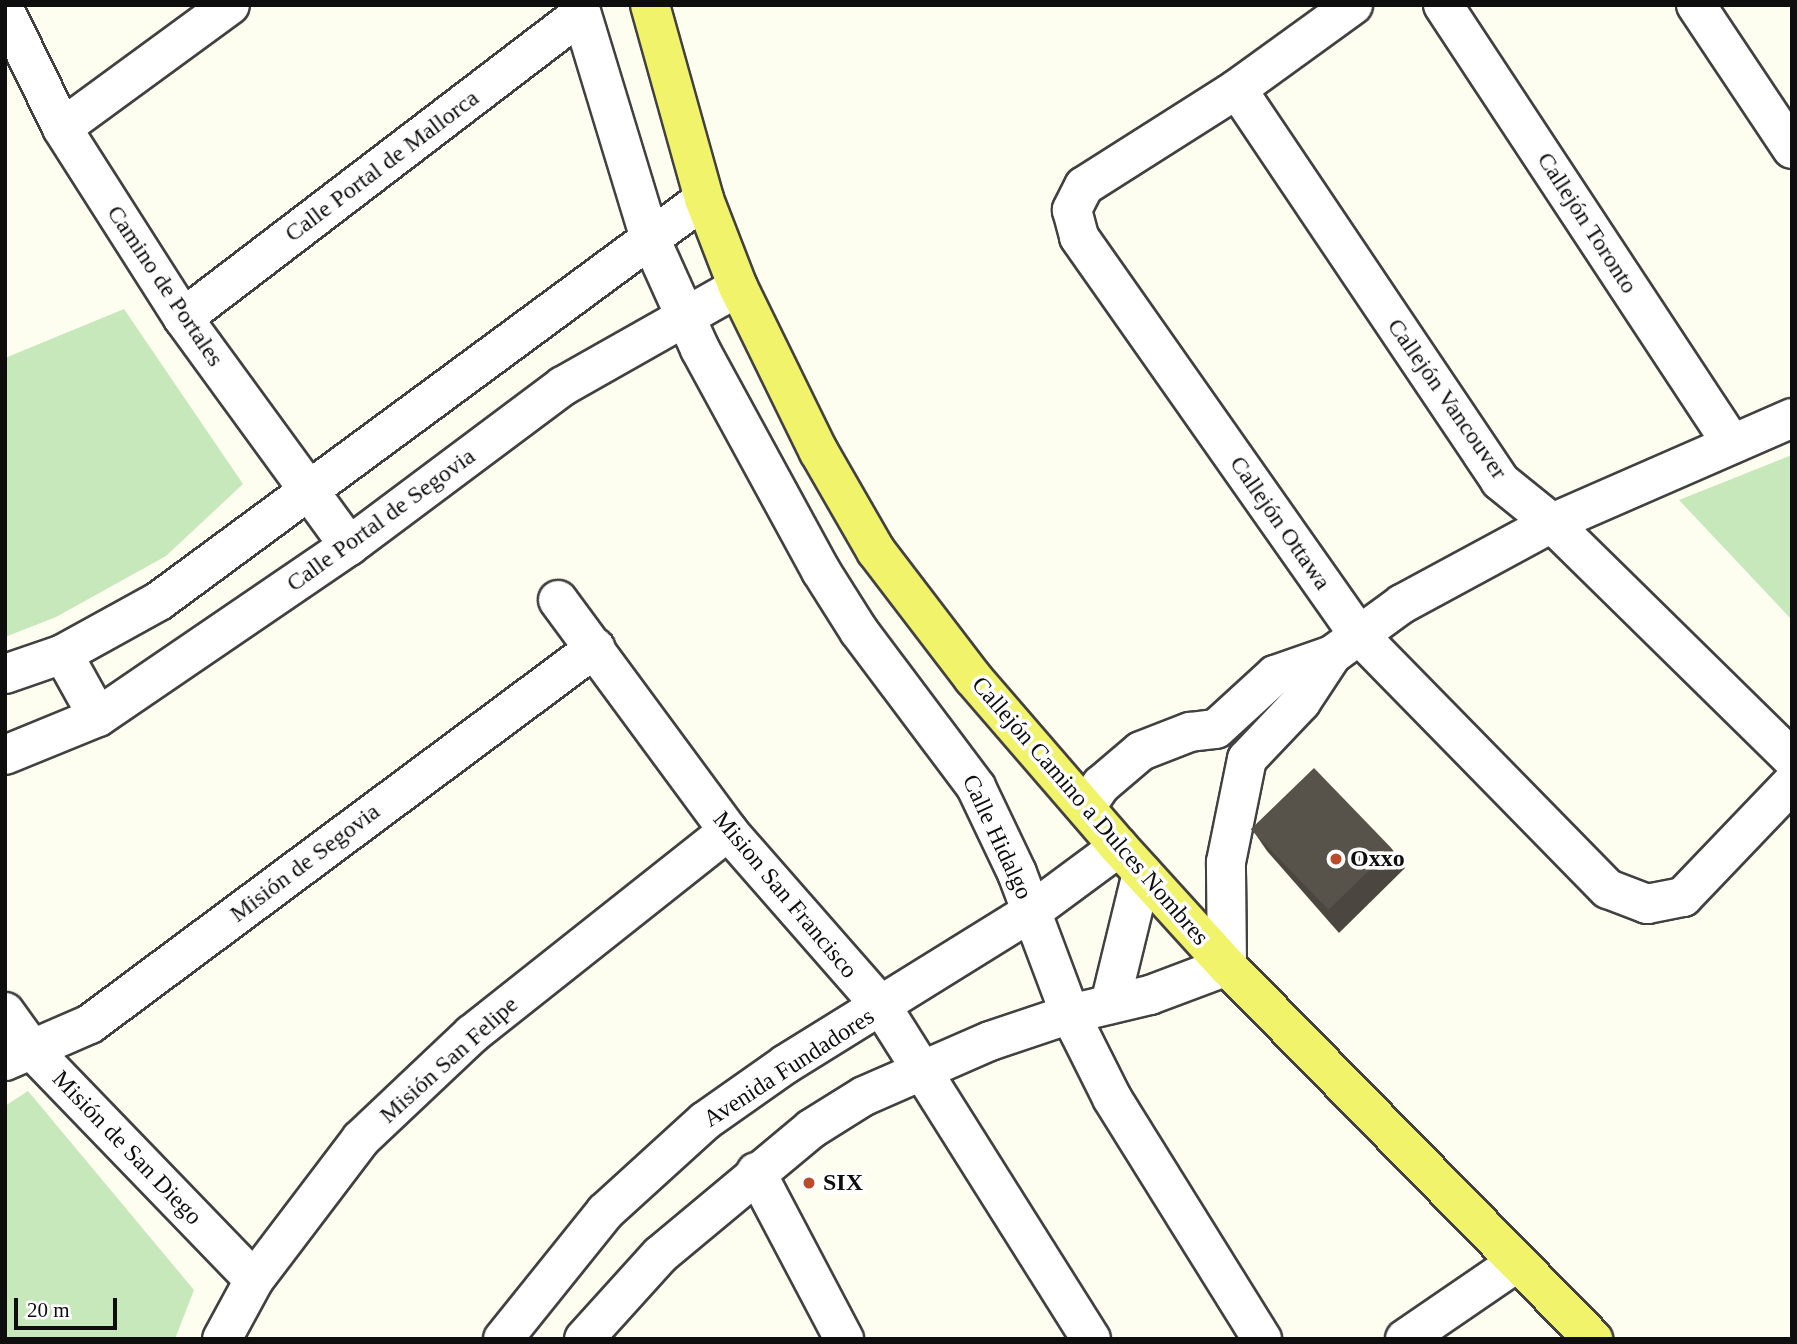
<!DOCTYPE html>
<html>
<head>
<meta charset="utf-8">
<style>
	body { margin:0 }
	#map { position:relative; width:1797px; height:1344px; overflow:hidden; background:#fefef0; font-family:Georgia,serif }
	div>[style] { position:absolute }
	.green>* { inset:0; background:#c6e8bb }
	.roads { filter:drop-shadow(2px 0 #414141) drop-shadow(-2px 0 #414141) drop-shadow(0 2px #414141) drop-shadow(0 -2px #414141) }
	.minor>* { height:38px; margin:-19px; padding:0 19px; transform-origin:19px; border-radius:19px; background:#fff }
	.major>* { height:38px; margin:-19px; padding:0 19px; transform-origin:19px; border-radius:19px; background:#f1f46b }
	.wall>* { inset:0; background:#4b4740 }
	.building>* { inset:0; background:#57534b; transform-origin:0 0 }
	.dots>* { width:19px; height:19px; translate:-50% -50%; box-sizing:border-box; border:4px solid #fff; border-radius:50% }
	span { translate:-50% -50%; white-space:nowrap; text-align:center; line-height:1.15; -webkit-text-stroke:7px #fff; paint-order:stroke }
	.street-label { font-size:24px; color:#0e0e0e }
	.poi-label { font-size:24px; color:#0e0e0e; font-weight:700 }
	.left { translate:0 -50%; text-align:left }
	.frame { position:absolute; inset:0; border:7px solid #0e0e0e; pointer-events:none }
	.scale { position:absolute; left:14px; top:1298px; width:103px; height:32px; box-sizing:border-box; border:4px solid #0e0e0e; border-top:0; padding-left:9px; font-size:21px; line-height:24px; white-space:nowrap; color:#0e0e0e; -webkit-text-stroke:5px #fff; paint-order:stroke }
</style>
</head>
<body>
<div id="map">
	<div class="green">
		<i style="clip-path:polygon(124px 309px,243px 484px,166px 556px,56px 617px,5px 637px,5px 358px)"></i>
		<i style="clip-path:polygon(1792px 455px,1792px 620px,1679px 500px)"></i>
		<i style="clip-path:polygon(28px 1091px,194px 1290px,175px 1339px,5px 1339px,5px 1106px)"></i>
	</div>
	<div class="roads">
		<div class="minor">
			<i style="left:579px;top:5px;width:241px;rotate:73.1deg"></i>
			<i style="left:649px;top:236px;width:124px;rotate:65.7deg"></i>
			<i style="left:700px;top:349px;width:253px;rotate:61.4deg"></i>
			<i style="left:821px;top:571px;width:71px;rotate:57.7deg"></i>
			<i style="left:859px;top:631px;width:195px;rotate:53.1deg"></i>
			<i style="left:976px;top:787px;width:95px;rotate:64.5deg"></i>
			<i style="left:1017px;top:873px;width:151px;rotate:69.4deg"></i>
			<i style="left:1070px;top:1014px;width:94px;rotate:63.4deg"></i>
			<i style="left:1112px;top:1098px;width:284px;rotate:58.1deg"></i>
			<i style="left:1353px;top:5px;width:143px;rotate:144.1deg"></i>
			<i style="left:1237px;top:89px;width:181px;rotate:147.6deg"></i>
			<i style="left:1084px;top:186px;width:27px;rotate:117deg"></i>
			<i style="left:1072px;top:210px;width:28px;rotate:75deg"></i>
			<i style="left:1079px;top:237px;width:485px;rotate:54.9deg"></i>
			<i style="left:1358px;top:634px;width:357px;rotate:45.6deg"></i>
			<i style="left:1608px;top:889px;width:42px;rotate:21deg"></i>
			<i style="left:1647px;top:904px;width:37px;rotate:-11deg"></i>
			<i style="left:1683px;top:897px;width:158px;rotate:-46.3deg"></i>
			<i style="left:1443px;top:5px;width:522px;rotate:56.64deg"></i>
			<i style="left:1696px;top:5px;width:173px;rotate:56.3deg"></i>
			<i style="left:5px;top:11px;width:130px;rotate:64deg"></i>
			<i style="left:62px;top:128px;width:225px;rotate:57.5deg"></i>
			<i style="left:183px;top:318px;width:282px;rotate:53.9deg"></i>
			<i style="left:1237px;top:89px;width:472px;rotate:56.1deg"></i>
			<i style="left:1500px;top:481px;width:67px;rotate:38.9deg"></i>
			<i style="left:1552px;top:523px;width:337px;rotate:44.5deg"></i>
			<i style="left:62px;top:128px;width:208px;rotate:-36.2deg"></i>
			<i style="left:183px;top:318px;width:501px;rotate:-37.37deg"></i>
			<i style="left:558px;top:600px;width:287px;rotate:53.6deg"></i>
			<i style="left:728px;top:831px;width:234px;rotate:48.8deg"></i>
			<i style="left:882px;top:1007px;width:392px;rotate:57.8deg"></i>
			<i style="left:63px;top:654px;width:72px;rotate:60.9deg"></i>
			<i style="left:5px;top:674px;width:61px;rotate:-19deg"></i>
			<i style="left:63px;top:654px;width:110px;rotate:-28.9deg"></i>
			<i style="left:159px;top:601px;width:677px;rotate:-36.41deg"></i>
			<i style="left:5px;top:755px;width:100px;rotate:-22.2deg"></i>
			<i style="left:98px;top:717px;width:304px;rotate:-34.3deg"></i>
			<i style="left:349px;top:546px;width:267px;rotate:-36.8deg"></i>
			<i style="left:563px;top:386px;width:201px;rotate:-29.5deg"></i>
			<i style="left:1086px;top:807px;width:27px;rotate:-56deg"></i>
			<i style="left:1101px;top:785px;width:52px;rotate:-40.4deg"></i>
			<i style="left:1141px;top:751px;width:53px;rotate:-21.2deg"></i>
			<i style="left:1190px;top:732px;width:26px;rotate:-7deg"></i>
			<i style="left:1216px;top:729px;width:80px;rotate:-42.5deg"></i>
			<i style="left:1275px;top:675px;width:60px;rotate:-19.3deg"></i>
			<i style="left:1110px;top:1004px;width:135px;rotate:-76.3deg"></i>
			<i style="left:5px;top:1012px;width:48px;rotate:54.3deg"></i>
			<i style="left:33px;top:1051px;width:318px;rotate:46deg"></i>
			<i style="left:5px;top:1061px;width:93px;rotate:-23.5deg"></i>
			<i style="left:90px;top:1024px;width:630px;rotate:-36.67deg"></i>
			<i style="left:756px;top:1172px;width:189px;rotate:62.2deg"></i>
			<i style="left:222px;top:1339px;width:67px;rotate:-61.5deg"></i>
			<i style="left:254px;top:1280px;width:177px;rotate:-52.8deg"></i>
			<i style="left:361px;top:1139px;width:153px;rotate:-43.4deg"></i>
			<i style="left:472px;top:1034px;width:327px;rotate:-38.4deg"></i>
			<i style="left:503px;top:1339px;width:163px;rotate:-51.2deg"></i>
			<i style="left:605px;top:1212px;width:135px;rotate:-42.3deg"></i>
			<i style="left:705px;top:1121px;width:99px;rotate:-35.1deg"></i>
			<i style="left:786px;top:1064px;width:288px;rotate:-31.8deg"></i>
			<i style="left:1031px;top:912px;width:109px;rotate:-36.5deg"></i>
			<i style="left:584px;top:1339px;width:113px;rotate:-47.9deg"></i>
			<i style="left:660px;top:1255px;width:197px;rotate:-39.8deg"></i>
			<i style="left:811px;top:1129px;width:62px;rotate:-31.9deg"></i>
			<i style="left:864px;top:1096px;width:137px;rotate:-23.6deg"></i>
			<i style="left:990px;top:1041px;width:84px;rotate:-18.6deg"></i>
			<i style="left:1070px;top:1014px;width:82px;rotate:-13.4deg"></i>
			<i style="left:1150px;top:995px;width:82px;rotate:-20.6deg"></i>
			<i style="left:1227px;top:966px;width:104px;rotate:-90.6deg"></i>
			<i style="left:1226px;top:862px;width:105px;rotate:-78.5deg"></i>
			<i style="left:1247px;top:759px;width:79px;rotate:-46.5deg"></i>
			<i style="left:1301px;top:702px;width:56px;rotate:-56.6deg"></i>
			<i style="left:1332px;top:655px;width:87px;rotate:-36.1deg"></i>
			<i style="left:1402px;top:604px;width:170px;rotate:-28.4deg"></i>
			<i style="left:1552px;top:523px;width:262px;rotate:-23.6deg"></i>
			<i style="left:1405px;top:1339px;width:135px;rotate:-34.4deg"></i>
		</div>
		<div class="major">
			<i style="left:650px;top:5px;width:201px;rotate:74.4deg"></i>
			<i style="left:704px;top:199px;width:94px;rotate:68.9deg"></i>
			<i style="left:738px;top:287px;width:184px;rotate:63.9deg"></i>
			<i style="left:819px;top:452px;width:114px;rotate:60.1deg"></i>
			<i style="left:876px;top:551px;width:160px;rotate:52.6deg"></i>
			<i style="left:973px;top:678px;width:223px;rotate:49.2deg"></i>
			<i style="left:1119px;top:847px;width:161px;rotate:47.8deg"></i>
			<i style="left:1227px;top:966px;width:523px;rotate:45.54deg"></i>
		</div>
	</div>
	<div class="wall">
		<i style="clip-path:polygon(1254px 832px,1392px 849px,1405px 868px,1339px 933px,1267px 851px)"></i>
	</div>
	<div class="building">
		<i style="left:1314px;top:768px;width:112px;height:88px;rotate:46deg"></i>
	</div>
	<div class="dots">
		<i style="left:1336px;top:859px;background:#bb4a2a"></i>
		<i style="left:809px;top:1183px;background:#bb4a2a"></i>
	</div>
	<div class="street-label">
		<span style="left:382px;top:166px;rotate:-37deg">Calle Portal de Mallorca</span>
		<span style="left:1587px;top:223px;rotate:57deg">Callejón Toronto</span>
		<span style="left:165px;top:286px;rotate:56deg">Camino de Portales</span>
		<span style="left:1447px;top:399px;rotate:55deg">Callejón Vancouver</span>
		<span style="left:381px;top:520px;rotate:-36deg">Calle Portal de Segovia</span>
		<span style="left:1280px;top:523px;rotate:55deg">Callejón Ottawa</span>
		<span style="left:1090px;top:811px;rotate:49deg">Callejón Camino a Dulces Nombres</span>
		<span style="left:997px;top:837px;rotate:65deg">Calle Hidalgo</span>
		<span style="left:305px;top:863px;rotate:-37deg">Misión de Segovia</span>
		<span style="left:785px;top:895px;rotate:50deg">Mision San Francisco</span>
		<span style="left:449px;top:1060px;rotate:-42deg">Misión San Felipe</span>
		<span style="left:789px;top:1068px;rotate:-33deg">Avenida Fundadores</span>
		<span style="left:127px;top:1148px;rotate:46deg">Misión de San Diego</span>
	</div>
	<div class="poi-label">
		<span class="left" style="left:1350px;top:859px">Oxxo</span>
		<span class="left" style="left:823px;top:1183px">SIX</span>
	</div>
	<div class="frame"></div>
	<div class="scale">20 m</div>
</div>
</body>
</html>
